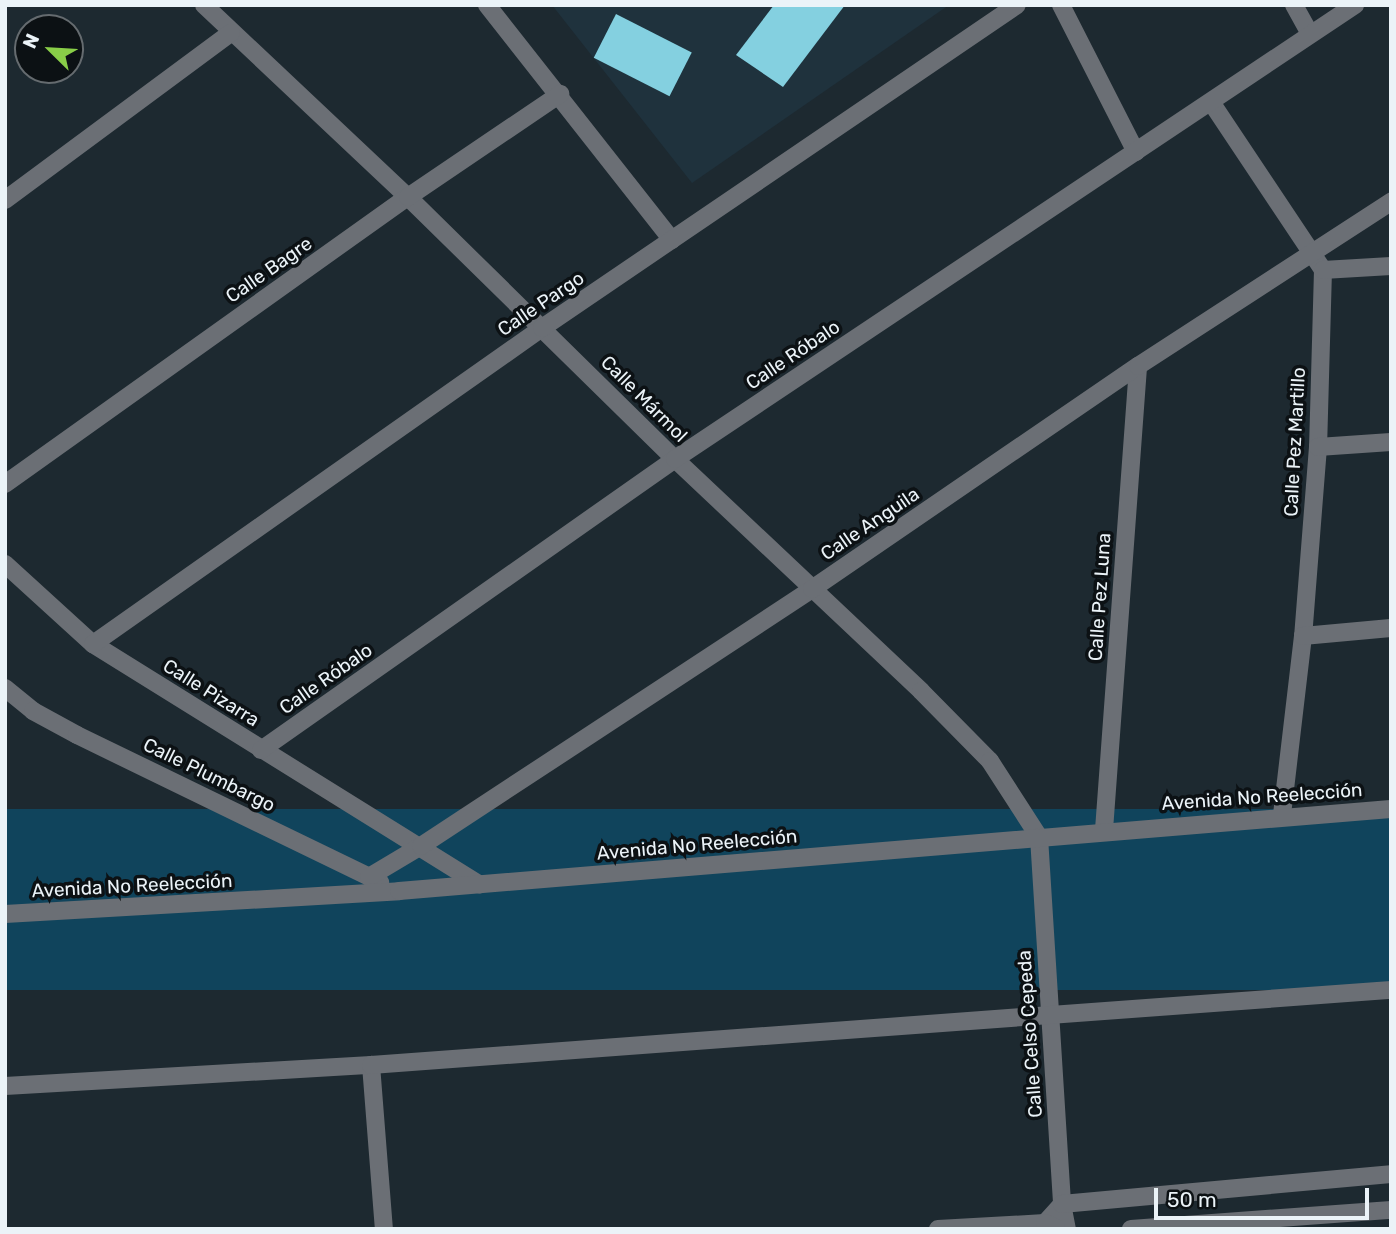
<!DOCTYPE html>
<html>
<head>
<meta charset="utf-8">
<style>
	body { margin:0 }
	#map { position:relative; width:1396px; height:1234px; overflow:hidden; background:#1d2930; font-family:Rubik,sans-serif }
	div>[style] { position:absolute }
	.built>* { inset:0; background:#1f323d }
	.green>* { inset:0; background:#10445c; transform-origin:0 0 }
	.building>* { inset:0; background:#84d0e0; transform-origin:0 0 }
	.minor>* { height:18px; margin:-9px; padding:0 9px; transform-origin:9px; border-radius:9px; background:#6b6f75 }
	span { translate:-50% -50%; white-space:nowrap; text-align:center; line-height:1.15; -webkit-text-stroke:7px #0c1114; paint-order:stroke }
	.street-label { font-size:19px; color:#ebf3f8 }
	.frame { position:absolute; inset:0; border:7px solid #ebf3f8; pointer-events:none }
	.north { position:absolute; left:14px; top:14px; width:70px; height:70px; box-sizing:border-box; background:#0c1114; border:2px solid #656b6f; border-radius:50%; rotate:294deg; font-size:19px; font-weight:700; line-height:28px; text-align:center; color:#ebf3f8 }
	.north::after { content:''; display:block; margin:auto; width:24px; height:32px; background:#89ce48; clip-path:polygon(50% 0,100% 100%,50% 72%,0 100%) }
	.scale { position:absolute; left:1154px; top:1188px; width:215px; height:32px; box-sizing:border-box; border:4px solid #ebf3f8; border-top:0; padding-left:9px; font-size:21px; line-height:24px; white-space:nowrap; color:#ebf3f8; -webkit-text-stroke:5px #0c1114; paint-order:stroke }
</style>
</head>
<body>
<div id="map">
	<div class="built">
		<i style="clip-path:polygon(552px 5px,949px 5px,692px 183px)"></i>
	</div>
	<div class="green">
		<i style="left:1391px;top:809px;width:181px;height:1391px;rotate:90deg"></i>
	</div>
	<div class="building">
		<i style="clip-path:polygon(774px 5px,845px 5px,783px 87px,736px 55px)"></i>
		<i style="left:616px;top:14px;width:85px;height:49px;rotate:27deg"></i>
	</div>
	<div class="minor">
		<i style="left:204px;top:5px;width:280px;rotate:43.3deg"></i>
		<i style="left:408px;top:197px;width:374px;rotate:44.5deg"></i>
		<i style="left:675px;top:459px;width:338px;rotate:43.3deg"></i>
		<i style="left:921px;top:691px;width:98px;rotate:45.4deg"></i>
		<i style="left:990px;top:761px;width:90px;rotate:57.2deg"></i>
		<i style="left:1039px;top:837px;width:368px;rotate:86.4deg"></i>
		<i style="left:1062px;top:1204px;width:25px;rotate:79deg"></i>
		<i style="left:487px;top:5px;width:299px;rotate:51.8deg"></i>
		<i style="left:1061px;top:5px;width:165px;rotate:63deg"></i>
		<i style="left:1294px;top:5px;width:33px;rotate:61deg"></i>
		<i style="left:1211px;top:102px;width:202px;rotate:56.3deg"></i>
		<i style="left:1323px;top:270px;width:177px;rotate:91.6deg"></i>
		<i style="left:1318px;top:447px;width:190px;rotate:94.5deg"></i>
		<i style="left:1303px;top:636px;width:181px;rotate:96.7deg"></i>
		<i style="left:5px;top:200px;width:281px;rotate:-36.5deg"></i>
		<i style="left:1323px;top:270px;width:68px;rotate:-3.4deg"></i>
		<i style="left:1318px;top:447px;width:73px;rotate:-3.9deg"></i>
		<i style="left:5px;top:484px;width:495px;rotate:-35.5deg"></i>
		<i style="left:408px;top:197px;width:184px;rotate:-34.1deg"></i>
		<i style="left:5px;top:564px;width:119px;rotate:42.3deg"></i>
		<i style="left:93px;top:644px;width:455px;rotate:31.9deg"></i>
		<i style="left:1303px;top:636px;width:88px;rotate:-5.2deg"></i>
		<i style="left:93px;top:644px;width:549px;rotate:-35.14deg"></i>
		<i style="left:542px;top:328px;width:574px;rotate:-34.22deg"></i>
		<i style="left:5px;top:688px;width:36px;rotate:39deg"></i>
		<i style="left:33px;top:711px;width:50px;rotate:28.6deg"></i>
		<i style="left:77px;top:735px;width:337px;rotate:25.9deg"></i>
		<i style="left:261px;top:750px;width:506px;rotate:-35.1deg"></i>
		<i style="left:675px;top:459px;width:818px;rotate:-33.73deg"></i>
		<i style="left:1104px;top:830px;width:465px;rotate:-85.8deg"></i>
		<i style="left:369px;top:877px;width:61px;rotate:-30.8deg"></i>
		<i style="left:421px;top:846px;width:468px;rotate:-33.3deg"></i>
		<i style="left:812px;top:589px;width:395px;rotate:-34.4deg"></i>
		<i style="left:1138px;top:366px;width:302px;rotate:-33deg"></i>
		<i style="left:5px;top:914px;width:395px;rotate:-3.3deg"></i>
		<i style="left:399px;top:891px;width:995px;rotate:-4.73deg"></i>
		<i style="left:371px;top:1065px;width:165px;rotate:85.5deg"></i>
		<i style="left:5px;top:1086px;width:367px;rotate:-3.3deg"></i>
		<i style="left:371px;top:1065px;width:1023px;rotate:-4.21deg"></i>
		<i style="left:1045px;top:1223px;width:25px;rotate:-48deg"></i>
		<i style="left:1062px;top:1204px;width:330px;rotate:-5.2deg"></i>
		<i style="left:938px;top:1229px;width:107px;rotate:-3.2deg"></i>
		<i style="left:1045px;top:1223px;width:12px;rotate:24deg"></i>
		<i style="left:1131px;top:1229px;width:261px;rotate:-4.2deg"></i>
	</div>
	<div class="street-label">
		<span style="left:269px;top:270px;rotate:-35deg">Calle Bagre</span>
		<span style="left:541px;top:304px;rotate:-34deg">Calle Pargo</span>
		<span style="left:793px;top:355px;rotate:-34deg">Calle Róbalo</span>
		<span style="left:644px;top:399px;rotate:45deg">Calle Mármol</span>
		<span style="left:1295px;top:442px;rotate:-87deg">Calle Pez Martillo</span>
		<span style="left:870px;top:524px;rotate:-34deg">Calle Anguila</span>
		<span style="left:1100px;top:597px;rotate:-86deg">Calle Pez Luna</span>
		<span style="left:326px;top:679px;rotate:-35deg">Calle Róbalo</span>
		<span style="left:211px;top:693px;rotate:32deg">Calle Pizarra</span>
		<span style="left:209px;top:775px;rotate:26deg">Calle Plumbargo</span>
		<span style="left:1262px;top:797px;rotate:-4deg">Avenida No Reelección</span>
		<span style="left:697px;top:845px;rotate:-5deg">Avenida No Reelección</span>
		<span style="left:132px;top:886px;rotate:-3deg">Avenida No Reelección</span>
		<span style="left:1030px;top:1034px;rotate:-94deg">Calle Celso Cepeda</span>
	</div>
	<div class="frame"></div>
	<div class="north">N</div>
	<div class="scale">50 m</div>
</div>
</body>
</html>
